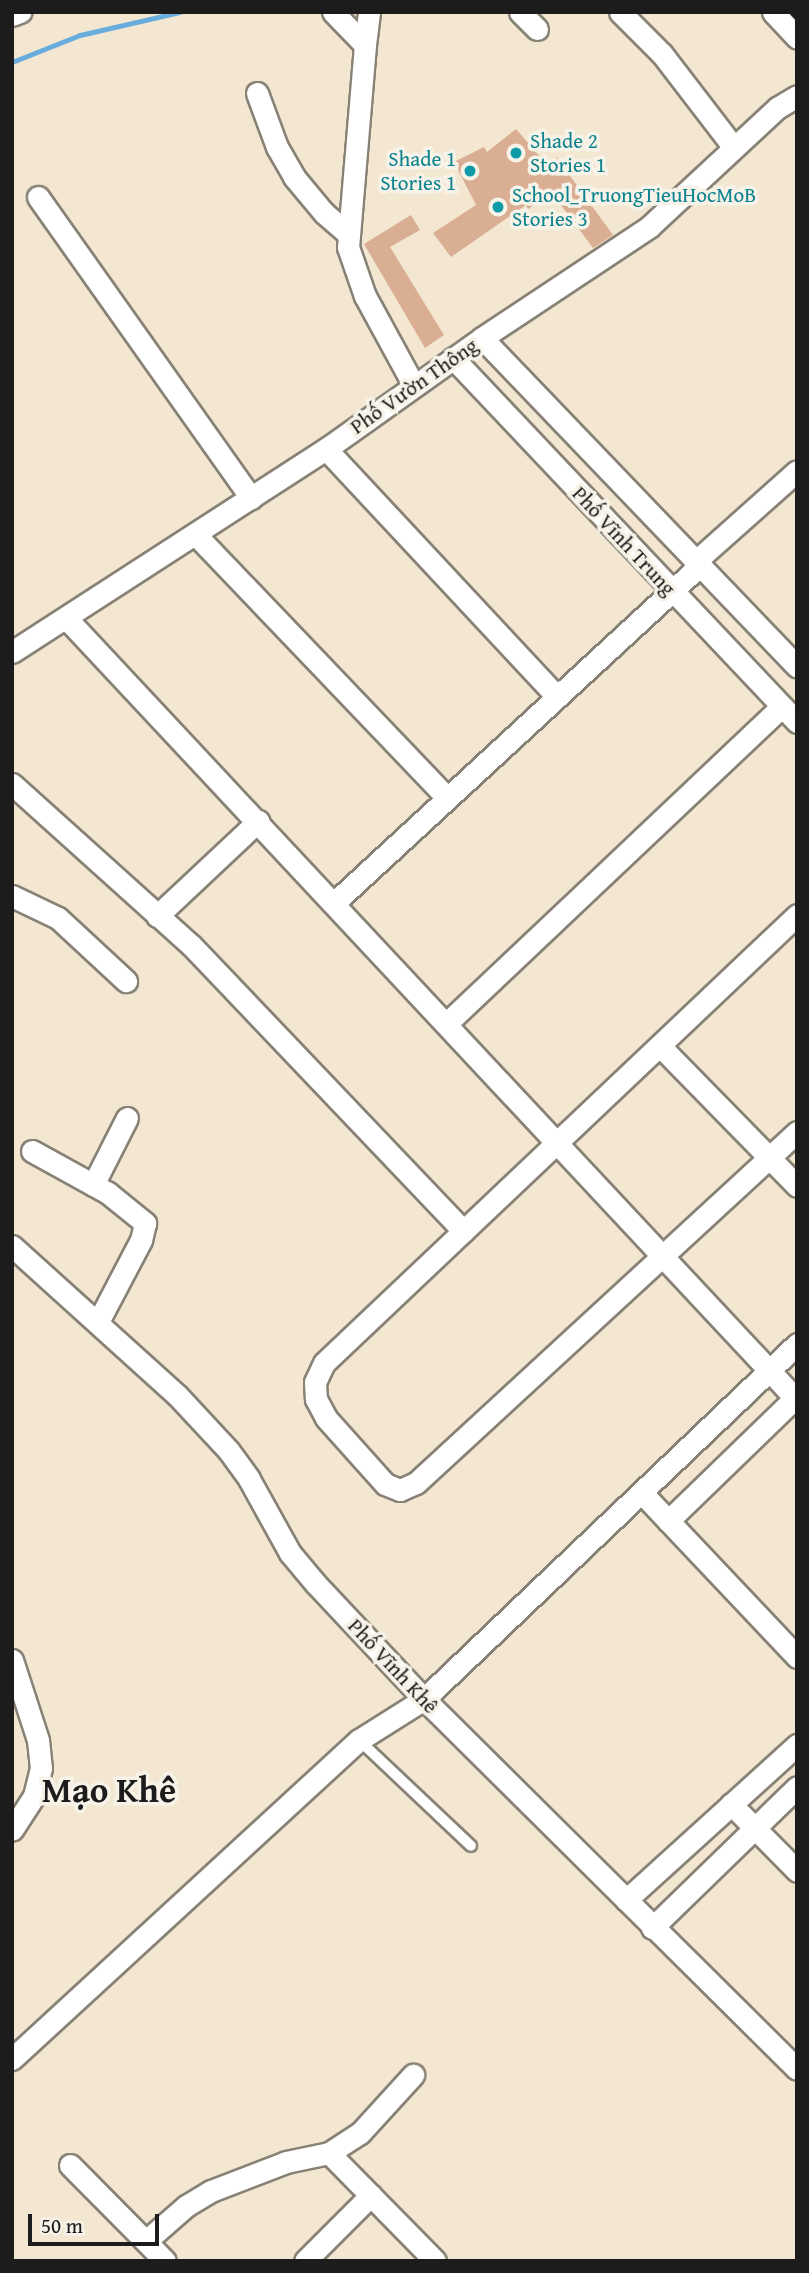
<!DOCTYPE html>
<html>
<head>
<meta charset="utf-8">
<style>
	body { margin:0 }
	#map { position:relative; width:809px; height:2273px; overflow:hidden; background:#f3e7d1; font-family:"Gentium Book Plus",serif }
	div>[style] { position:absolute }
	.stream>* { height:5px; margin:-2.5px; padding:0 2.5px; transform-origin:2.5px; border-radius:2.5px; background:#69adde }
	.building>* { inset:0; background:#daae93 }
	.roads { filter:drop-shadow(2px 0 #888276) drop-shadow(-2px 0 #888276) drop-shadow(0 2px #888276) drop-shadow(0 -2px #888276) }
	.lane>* { height:10px; margin:-5px; padding:0 5px; transform-origin:5px; border-radius:5px; background:#fff }
	.street>* { height:21px; margin:-10.5px; padding:0 10.5px; transform-origin:10.5px; border-radius:10.5px; background:#fff }
	.rail>* { height:5px; margin-top:-2.5px; transform-origin:0; background:repeating-linear-gradient(90deg,#1c1c1c 0 10px,transparent 0 15px) }
	.dots>* { width:19px; height:19px; translate:-50% -50%; box-sizing:border-box; border:4px solid #f7f3e8; border-radius:50% }
	span { translate:-50% -50%; white-space:nowrap; text-align:center; line-height:1.15; -webkit-text-stroke:7px #f7f3e8; paint-order:stroke }
	.culture-label { font-size:21px; color:#0d838f }
	.left { translate:0 -50%; text-align:left }
	.right { translate:-100% -50%; text-align:right }
	.street-label { font-size:21px; color:#1c1c1c }
	.town-label { font-size:35px; color:#1c1c1c; font-weight:700 }
	.frame { position:absolute; inset:0; border:14px solid #1c1c1c; pointer-events:none }
	.scale { position:absolute; left:28px; top:2214px; width:131px; height:32px; box-sizing:border-box; border:4px solid #1c1c1c; border-top:0; padding-left:9px; font-size:21px; line-height:24px; white-space:nowrap; color:#1c1c1c; -webkit-text-stroke:5px #f7f3e8; paint-order:stroke }
</style>
</head>
<body>
<div id="map">
	<div class="stream">
		<i style="left:12px;top:62px;width:73px;rotate:-21.7deg"></i>
		<i style="left:80px;top:35px;width:103px;rotate:-13deg"></i>
	</div>
	<div class="building">
		<i style="clip-path:polygon(516px 129px,547px 165px,557px 158px,613px 235px,593px 248px,552px 193px,528px 209px,526px 205px,451px 257px,433px 233px,476px 205px,454px 162px,484px 147px,487px 152px)"></i>
		<i style="clip-path:polygon(411px 215px,420px 230px,390px 247px,444px 335px,425px 348px,364px 244px)"></i>
	</div>
	<div class="roads">
		<div class="lane">
			<i style="left:359px;top:1740px;width:154px;rotate:43.4deg"></i>
		</div>
		<div class="street">
			<i style="left:333px;top:12px;width:46px;rotate:45.9deg"></i>
			<i style="left:365px;top:45px;width:203px;rotate:94.8deg"></i>
			<i style="left:348px;top:247px;width:52px;rotate:70.9deg"></i>
			<i style="left:365px;top:296px;width:102px;rotate:61.4deg"></i>
			<i style="left:520px;top:12px;width:24px;rotate:45deg"></i>
			<i style="left:620px;top:12px;width:59px;rotate:45deg"></i>
			<i style="left:662px;top:54px;width:118px;rotate:52.5deg"></i>
			<i style="left:773px;top:12px;width:35px;rotate:47deg"></i>
			<i style="left:12px;top:15px;width:9px;rotate:-21deg"></i>
			<i style="left:365px;top:45px;width:33px;rotate:-83deg"></i>
			<i style="left:257px;top:93px;width:58px;rotate:69.7deg"></i>
			<i style="left:277px;top:147px;width:34px;rotate:60deg"></i>
			<i style="left:294px;top:177px;width:47px;rotate:50.2deg"></i>
			<i style="left:324px;top:213px;width:33px;rotate:41deg"></i>
			<i style="left:38px;top:197px;width:369px;rotate:54.7deg"></i>
			<i style="left:482px;top:338px;width:455px;rotate:46.2deg"></i>
			<i style="left:453px;top:358px;width:501px;rotate:46.62deg"></i>
			<i style="left:326px;top:449px;width:339px;rotate:47deg"></i>
			<i style="left:196px;top:535px;width:364px;rotate:46.3deg"></i>
			<i style="left:696px;top:561px;width:135px;rotate:-41.7deg"></i>
			<i style="left:67px;top:619px;width:1066px;rotate:46.94deg"></i>
			<i style="left:12px;top:652px;width:374px;rotate:-32.9deg"></i>
			<i style="left:326px;top:449px;width:191px;rotate:-35.4deg"></i>
			<i style="left:482px;top:338px;width:201px;rotate:-33.6deg"></i>
			<i style="left:649px;top:227px;width:175px;rotate:-42.9deg"></i>
			<i style="left:777px;top:108px;width:23px;rotate:-31deg"></i>
			<i style="left:12px;top:784px;width:241px;rotate:42deg"></i>
			<i style="left:191px;top:945px;width:395px;rotate:46.4deg"></i>
			<i style="left:12px;top:896px;width:51px;rotate:25.6deg"></i>
			<i style="left:58px;top:918px;width:93px;rotate:42.8deg"></i>
			<i style="left:335px;top:902px;width:497px;rotate:-42.7deg"></i>
			<i style="left:797px;top:915px;width:651px;rotate:136.55deg"></i>
			<i style="left:324px;top:1363px;width:21px;rotate:115deg"></i>
			<i style="left:315px;top:1382px;width:17px;rotate:87deg"></i>
			<i style="left:316px;top:1399px;width:21px;rotate:62deg"></i>
			<i style="left:326px;top:1418px;width:89px;rotate:48.2deg"></i>
			<i style="left:385px;top:1484px;width:16px;rotate:22deg"></i>
			<i style="left:400px;top:1490px;width:17px;rotate:-24deg"></i>
			<i style="left:416px;top:1483px;width:518px;rotate:-42.65deg"></i>
			<i style="left:157px;top:916px;width:139px;rotate:-43.2deg"></i>
			<i style="left:447px;top:1023px;width:461px;rotate:-43.4deg"></i>
			<i style="left:660px;top:1046px;width:196px;rotate:45.6deg"></i>
			<i style="left:32px;top:1151px;width:87px;rotate:28.9deg"></i>
			<i style="left:108px;top:1193px;width:48px;rotate:39deg"></i>
			<i style="left:145px;top:1223px;width:17px;rotate:103deg"></i>
			<i style="left:141px;top:1240px;width:93px;rotate:117.7deg"></i>
			<i style="left:93px;top:1185px;width:75px;rotate:-63.1deg"></i>
			<i style="left:12px;top:1246px;width:222px;rotate:42.1deg"></i>
			<i style="left:177px;top:1395px;width:76px;rotate:47.1deg"></i>
			<i style="left:229px;top:1451px;width:34px;rotate:54deg"></i>
			<i style="left:249px;top:1479px;width:85px;rotate:61deg"></i>
			<i style="left:290px;top:1553px;width:40px;rotate:50deg"></i>
			<i style="left:316px;top:1584px;width:158px;rotate:46.8deg"></i>
			<i style="left:424px;top:1699px;width:525px;rotate:44.77deg"></i>
			<i style="left:642px;top:1493px;width:226px;rotate:46.6deg"></i>
			<i style="left:668px;top:1521px;width:180px;rotate:-44.1deg"></i>
			<i style="left:12px;top:1660px;width:84px;rotate:72deg"></i>
			<i style="left:38px;top:1740px;width:28px;rotate:84deg"></i>
			<i style="left:41px;top:1768px;width:29px;rotate:104deg"></i>
			<i style="left:34px;top:1796px;width:40px;rotate:122.9deg"></i>
			<i style="left:731px;top:1804px;width:94px;rotate:45.4deg"></i>
			<i style="left:626px;top:1900px;width:231px;rotate:-42.2deg"></i>
			<i style="left:652px;top:1928px;width:202px;rotate:-44.2deg"></i>
			<i style="left:12px;top:2059px;width:471px;rotate:-42.6deg"></i>
			<i style="left:359px;top:1740px;width:77px;rotate:-32.2deg"></i>
			<i style="left:424px;top:1699px;width:515px;rotate:-43.58deg"></i>
			<i style="left:329px;top:2153px;width:151px;rotate:45.5deg"></i>
			<i style="left:70px;top:2165px;width:135px;rotate:45.3deg"></i>
			<i style="left:146px;top:2241px;width:53px;rotate:-41.2deg"></i>
			<i style="left:186px;top:2206px;width:29px;rotate:-31deg"></i>
			<i style="left:211px;top:2191px;width:80px;rotate:-21.1deg"></i>
			<i style="left:286px;top:2162px;width:44px;rotate:-11.8deg"></i>
			<i style="left:329px;top:2153px;width:37px;rotate:-33deg"></i>
			<i style="left:360px;top:2133px;width:79px;rotate:-47.6deg"></i>
			<i style="left:305px;top:2261px;width:93px;rotate:-45deg"></i>
		</div>
	</div>
	<div class="rail">
		<i style="left:792px;top:12px;width:7px;rotate:45deg"></i>
	</div>
	<div class="dots">
		<i style="left:516px;top:153px;background:#0f9aa8"></i>
		<i style="left:470px;top:171px;background:#0f9aa8"></i>
		<i style="left:498px;top:207px;background:#0f9aa8"></i>
	</div>
	<div class="culture-label">
		<span class="left" style="left:530px;top:153px">Shade 2<br>Stories 1</span>
		<span class="right" style="left:456px;top:171px">Shade 1<br>Stories 1</span>
		<span class="left" style="left:512px;top:207px">School_TruongTieuHocMoB<br>Stories 3</span>
	</div>
	<div class="street-label">
		<span style="left:414px;top:386px;rotate:-35deg">Phố Vườn Thông</span>
		<span style="left:624px;top:541px;rotate:47deg">Phố Vĩnh Trung</span>
		<span style="left:393px;top:1666px;rotate:47deg">Phố Vĩnh Khê</span>
	</div>
	<div class="town-label">
		<span style="left:109px;top:1790px">Mạo Khê</span>
	</div>
	<div class="frame"></div>
	<div class="scale">50 m</div>
</div>
</body>
</html>
